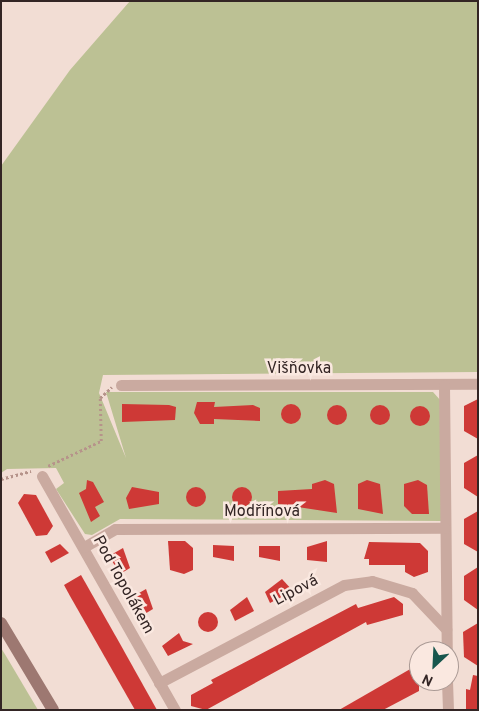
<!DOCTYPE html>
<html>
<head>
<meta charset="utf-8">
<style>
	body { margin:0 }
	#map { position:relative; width:479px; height:711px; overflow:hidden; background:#f2ddd4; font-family:Overpass,sans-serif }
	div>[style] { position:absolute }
	.green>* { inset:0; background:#bcc194 }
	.building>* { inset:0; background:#ce3936 }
	.round { border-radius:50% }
	.path>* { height:2.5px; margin-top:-1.25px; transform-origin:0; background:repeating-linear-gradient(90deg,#b6938a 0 2.5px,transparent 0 5px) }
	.minor>* { height:11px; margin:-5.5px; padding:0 5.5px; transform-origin:5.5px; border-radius:5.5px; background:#caaaa0 }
	.secondary>* { height:12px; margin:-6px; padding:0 6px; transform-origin:6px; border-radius:6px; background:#9d7871 }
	span { translate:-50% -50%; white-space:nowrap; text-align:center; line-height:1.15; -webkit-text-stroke:5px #fae8e0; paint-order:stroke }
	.street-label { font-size:16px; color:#332524 }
	.frame { position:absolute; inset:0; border:2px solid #332524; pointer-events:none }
	.north { position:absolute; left:409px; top:641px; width:50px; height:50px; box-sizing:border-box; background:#fae8e0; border:1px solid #aa9a95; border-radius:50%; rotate:205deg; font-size:14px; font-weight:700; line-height:20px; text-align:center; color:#332524 }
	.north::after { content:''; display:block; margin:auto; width:18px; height:22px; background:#17564d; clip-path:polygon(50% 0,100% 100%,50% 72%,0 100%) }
</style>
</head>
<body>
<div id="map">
	<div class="green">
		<i style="clip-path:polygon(130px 1px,478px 1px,478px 372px,103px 375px,99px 393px,126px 458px,106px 392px,433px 392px,441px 401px,441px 521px,120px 519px,92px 535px,85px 534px,56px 489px,64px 483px,56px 468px,7px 469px,1px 473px,1px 166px,70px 70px)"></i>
		<i style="clip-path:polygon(1px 648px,6px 656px,38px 710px,1px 710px)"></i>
	</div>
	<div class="building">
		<i style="clip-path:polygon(478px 399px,478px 439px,464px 431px,464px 406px)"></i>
		<i style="clip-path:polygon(197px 402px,215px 402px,214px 407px,253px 405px,260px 408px,260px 421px,214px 419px,214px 424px,200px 424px,194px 413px)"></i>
		<i style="clip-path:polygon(122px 404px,169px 405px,176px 407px,175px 420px,122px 422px)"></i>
		<i class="round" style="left:281px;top:404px;width:20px;height:20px"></i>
		<i class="round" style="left:327px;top:405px;width:20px;height:20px"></i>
		<i class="round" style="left:370px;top:405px;width:20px;height:20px"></i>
		<i class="round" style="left:410px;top:406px;width:20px;height:20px"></i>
		<i style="clip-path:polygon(478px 455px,478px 497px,464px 488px,464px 463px)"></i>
		<i style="clip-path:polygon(87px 480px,93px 482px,104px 502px,95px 507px,100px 516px,91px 522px,79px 493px,86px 489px)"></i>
		<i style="clip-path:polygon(325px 480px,334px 484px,337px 513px,278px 504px,278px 491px,312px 489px,312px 484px)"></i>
		<i style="clip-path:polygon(367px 480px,380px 484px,383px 514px,358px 509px,358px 484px)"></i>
		<i style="clip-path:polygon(418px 480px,427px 485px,429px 514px,412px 514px,404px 506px,404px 484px)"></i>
		<i style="clip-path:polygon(132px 487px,159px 492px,159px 504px,129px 509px,126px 498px)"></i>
		<i class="round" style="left:186px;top:487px;width:20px;height:20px"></i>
		<i class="round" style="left:232px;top:487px;width:20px;height:20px"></i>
		<i style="clip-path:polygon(24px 494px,36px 495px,53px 526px,47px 535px,36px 536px,18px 503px)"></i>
		<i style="clip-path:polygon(478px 511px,478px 552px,464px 544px,464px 519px)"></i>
		<i style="clip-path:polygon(168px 541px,185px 541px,193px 548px,193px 570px,184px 574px,170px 570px)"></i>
		<i style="clip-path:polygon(327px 541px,327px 562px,307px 560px,307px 547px)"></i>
		<i style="clip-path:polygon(369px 542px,420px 543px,428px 551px,428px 572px,414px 577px,405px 572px,405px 565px,369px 565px,369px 559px,364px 559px)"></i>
		<i style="clip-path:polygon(60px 544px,69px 553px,51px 563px,45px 552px)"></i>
		<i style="clip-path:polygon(213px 545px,234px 546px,234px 561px,213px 557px)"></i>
		<i style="clip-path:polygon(259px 546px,280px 546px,280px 561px,259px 557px)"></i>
		<i style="clip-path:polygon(123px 548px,130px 568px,120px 574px,109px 556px)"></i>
		<i style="clip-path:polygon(478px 567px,478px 610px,464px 600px,464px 576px)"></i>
		<i style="clip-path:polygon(81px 575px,119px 642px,157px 710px,135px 710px,70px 596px,64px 585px)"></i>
		<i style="clip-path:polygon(282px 579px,293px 591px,270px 603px,265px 592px)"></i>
		<i style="clip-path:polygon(146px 589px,153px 609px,143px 615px,132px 597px)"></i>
		<i style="clip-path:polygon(247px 597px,254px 611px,235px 621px,230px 610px)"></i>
		<i style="clip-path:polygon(394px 597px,403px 604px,403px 615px,367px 625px,366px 622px,206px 710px,191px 706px,191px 695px,213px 683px,211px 680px,356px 604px,358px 608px)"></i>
		<i class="round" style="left:198px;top:612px;width:20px;height:20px"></i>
		<i style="clip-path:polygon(478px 623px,478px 666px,464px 657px,463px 632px)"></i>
		<i style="clip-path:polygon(179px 633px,183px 641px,193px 644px,168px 656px,162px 646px)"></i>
		<i style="clip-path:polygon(419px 664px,419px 691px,383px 710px,339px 710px)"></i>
		<i style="clip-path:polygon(473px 675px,478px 676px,478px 710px,466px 710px,466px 689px,470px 690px)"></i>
	</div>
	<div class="path">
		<i style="left:48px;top:466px;width:59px;rotate:-25.3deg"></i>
		<i style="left:101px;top:441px;width:43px;rotate:-91.3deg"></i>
		<i style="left:100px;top:398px;width:16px;rotate:-43deg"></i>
		<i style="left:1px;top:479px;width:31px;rotate:-15deg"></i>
	</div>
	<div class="minor">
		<i style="left:121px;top:385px;width:357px;rotate:-0.2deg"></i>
		<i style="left:444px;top:385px;width:266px;rotate:89.4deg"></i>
		<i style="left:42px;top:476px;width:269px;rotate:60.4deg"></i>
		<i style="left:84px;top:547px;width:36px;rotate:-30deg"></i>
		<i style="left:115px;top:529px;width:330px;rotate:-0.2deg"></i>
		<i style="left:447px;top:681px;width:29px;rotate:88deg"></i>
		<i style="left:159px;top:683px;width:209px;rotate:-27.9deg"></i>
		<i style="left:344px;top:585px;width:28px;rotate:-8deg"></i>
		<i style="left:372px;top:581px;width:42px;rotate:16.7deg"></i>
		<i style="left:412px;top:593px;width:50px;rotate:46.6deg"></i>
	</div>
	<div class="secondary">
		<i style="left:1px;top:623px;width:101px;rotate:59.1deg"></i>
	</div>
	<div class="street-label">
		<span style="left:299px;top:369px">Višňovka</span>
		<span style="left:262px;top:512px">Modřínová</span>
		<span style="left:123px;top:585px;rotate:61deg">Pod Topolákem</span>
		<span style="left:296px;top:591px;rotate:-28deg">Lipová</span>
	</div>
	<div class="frame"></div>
	<div class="north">N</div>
</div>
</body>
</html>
